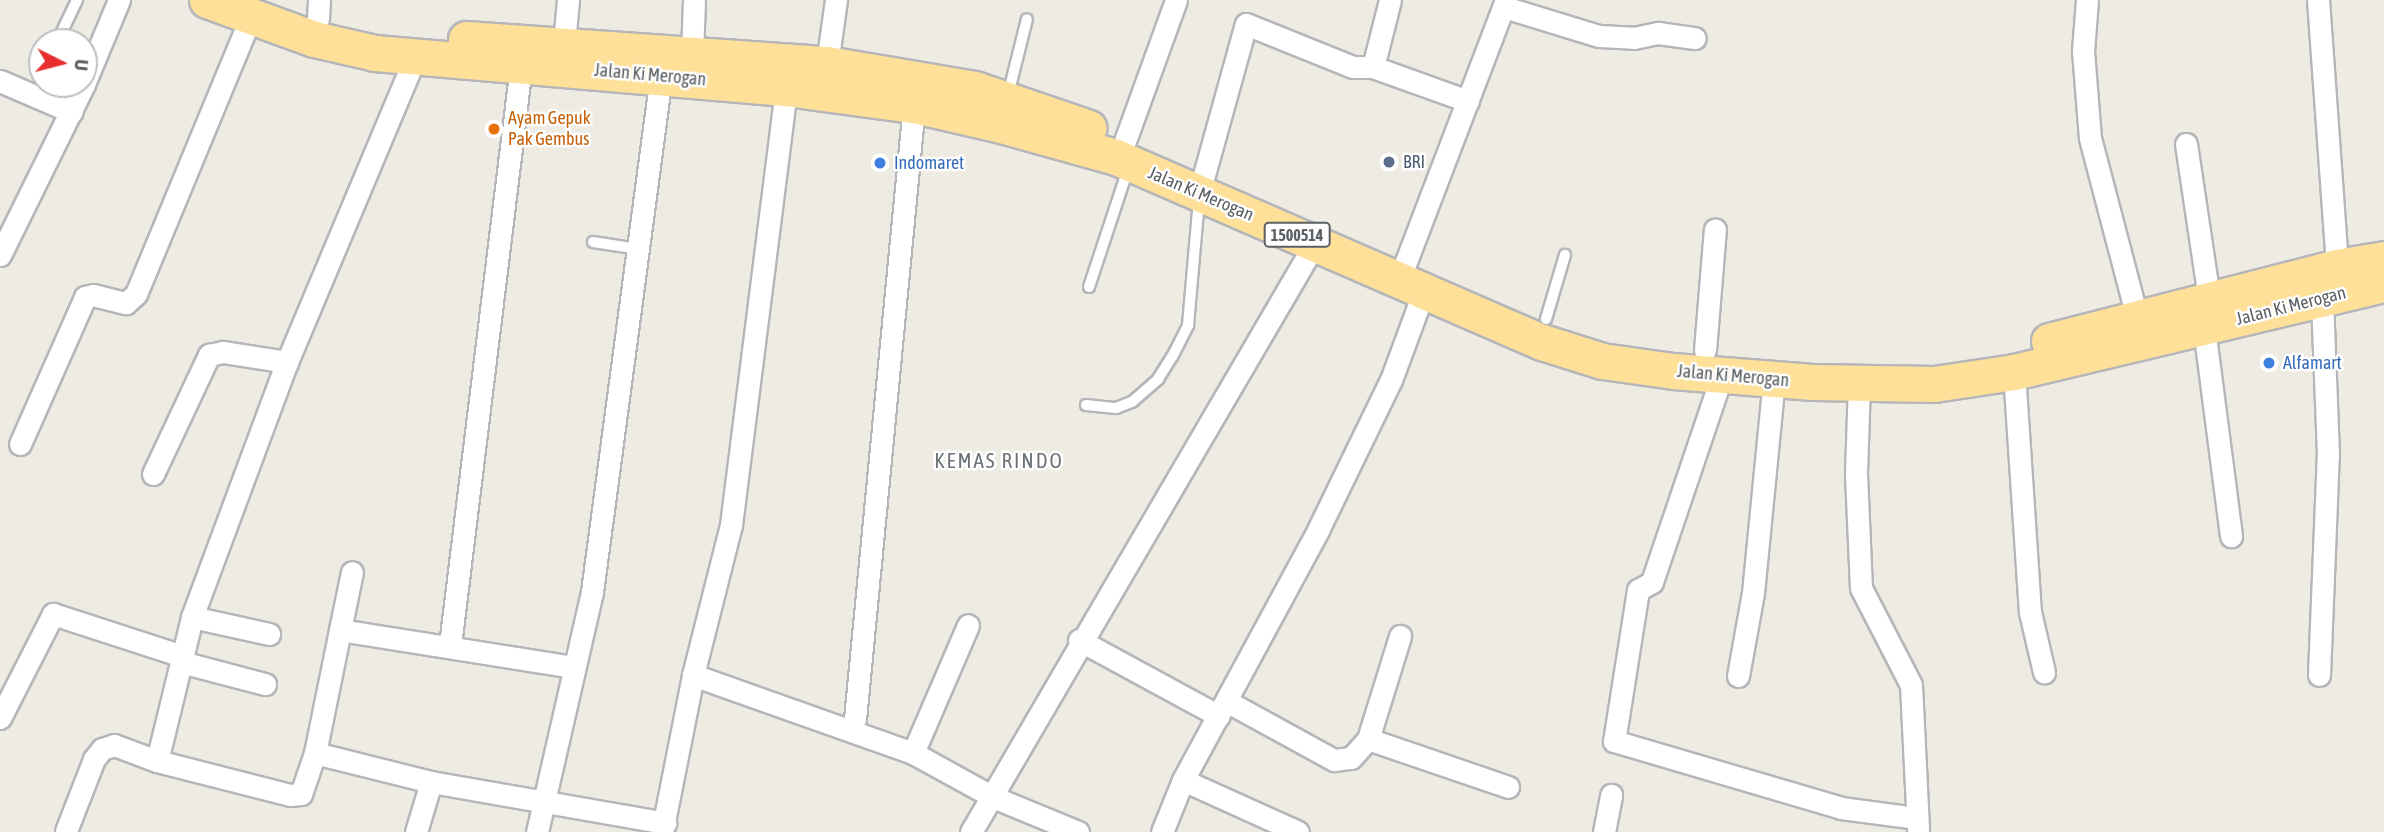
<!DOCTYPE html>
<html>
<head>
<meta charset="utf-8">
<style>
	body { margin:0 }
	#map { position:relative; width:2384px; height:832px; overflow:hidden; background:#eeebe3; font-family:"Asap Condensed",sans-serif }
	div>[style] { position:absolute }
	.roads { filter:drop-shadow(2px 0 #b4b6ba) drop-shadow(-2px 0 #b4b6ba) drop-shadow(0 2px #b4b6ba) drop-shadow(0 -2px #b4b6ba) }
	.service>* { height:10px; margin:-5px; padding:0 5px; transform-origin:5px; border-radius:5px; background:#fff }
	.minor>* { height:21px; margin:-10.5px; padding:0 10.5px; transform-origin:10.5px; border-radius:10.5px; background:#fff }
	.trunk>* { height:35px; margin:-17.5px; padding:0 17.5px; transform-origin:17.5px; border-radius:17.5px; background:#fee099 }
	.dots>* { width:19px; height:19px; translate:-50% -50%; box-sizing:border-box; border:4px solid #fff; border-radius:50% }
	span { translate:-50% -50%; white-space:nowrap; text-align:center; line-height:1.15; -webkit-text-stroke:5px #fff; paint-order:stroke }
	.shield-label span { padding:2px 5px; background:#fff; border:2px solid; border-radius:5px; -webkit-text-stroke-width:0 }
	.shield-label { font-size:16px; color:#5b6064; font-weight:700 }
	.street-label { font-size:18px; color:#5b6064 }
	.food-label { font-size:18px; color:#c56008 }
	.left { translate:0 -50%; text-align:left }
	.service-label { font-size:18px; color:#4e5e75 }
	.shop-label { font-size:18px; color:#366cbe }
	.quarter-label { font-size:21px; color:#6c7276; letter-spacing:2px }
	.north { position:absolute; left:28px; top:28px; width:70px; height:70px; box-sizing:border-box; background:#fff; border:2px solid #bdbfc1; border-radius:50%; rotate:96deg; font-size:19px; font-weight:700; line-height:28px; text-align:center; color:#5b6064 }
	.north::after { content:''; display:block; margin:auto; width:24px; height:32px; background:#e92e2f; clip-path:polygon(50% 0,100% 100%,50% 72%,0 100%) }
</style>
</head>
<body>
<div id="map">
	<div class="roads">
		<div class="service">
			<i style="left:57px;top:42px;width:47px;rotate:-64.5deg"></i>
			<i style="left:41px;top:78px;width:3px;rotate:-72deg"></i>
			<i style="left:1008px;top:95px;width:78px;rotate:-76deg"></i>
			<i style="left:593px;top:242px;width:47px;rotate:8.7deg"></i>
			<i style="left:1089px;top:287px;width:124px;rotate:-71.7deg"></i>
			<i style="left:1546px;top:319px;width:67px;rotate:-73.5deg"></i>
			<i style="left:1086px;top:405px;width:30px;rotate:6deg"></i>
			<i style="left:1116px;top:408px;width:17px;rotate:-21deg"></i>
			<i style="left:1132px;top:402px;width:35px;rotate:-41deg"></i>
			<i style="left:1158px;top:379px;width:26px;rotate:-58deg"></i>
			<i style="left:1172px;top:357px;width:36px;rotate:-63deg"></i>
			<i style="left:1188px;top:325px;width:126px;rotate:-85deg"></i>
		</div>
		<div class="minor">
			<i style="left:1390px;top:0;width:69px;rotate:104.2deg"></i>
			<i style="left:1373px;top:67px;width:101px;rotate:19.7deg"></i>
			<i style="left:2087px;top:0;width:51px;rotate:94.5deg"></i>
			<i style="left:2083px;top:51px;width:87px;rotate:85.4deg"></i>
			<i style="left:2090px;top:138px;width:185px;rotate:75.3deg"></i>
			<i style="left:2318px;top:0;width:268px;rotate:85.9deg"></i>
			<i style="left:1504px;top:7px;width:99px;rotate:17deg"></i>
			<i style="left:1599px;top:36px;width:35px;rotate:3deg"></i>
			<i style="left:1634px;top:38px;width:25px;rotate:-12deg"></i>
			<i style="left:1658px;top:33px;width:37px;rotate:8deg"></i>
			<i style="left:318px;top:19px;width:19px;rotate:-87deg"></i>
			<i style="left:564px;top:43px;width:43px;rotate:-84.7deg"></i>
			<i style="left:692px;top:53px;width:53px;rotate:-87.8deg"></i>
			<i style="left:827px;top:64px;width:65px;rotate:-82deg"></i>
			<i style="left:0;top:81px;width:78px;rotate:23.3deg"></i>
			<i style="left:84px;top:84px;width:91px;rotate:-67.4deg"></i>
			<i style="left:1125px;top:141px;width:150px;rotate:-70.1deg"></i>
			<i style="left:2186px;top:144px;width:156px;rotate:81.5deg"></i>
			<i style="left:1199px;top:193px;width:175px;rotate:-74.5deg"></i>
			<i style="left:1246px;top:24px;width:115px;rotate:21.9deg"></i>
			<i style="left:1353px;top:67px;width:20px"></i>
			<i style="left:0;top:255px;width:191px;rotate:-63.8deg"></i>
			<i style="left:1399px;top:280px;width:300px;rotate:-69.1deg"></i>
			<i style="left:2204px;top:328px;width:210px;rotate:82.6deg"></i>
			<i style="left:1705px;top:350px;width:121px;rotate:-85.3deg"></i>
			<i style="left:2014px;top:372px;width:241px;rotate:86.2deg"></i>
			<i style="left:2030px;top:612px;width:62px;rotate:76.9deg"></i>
			<i style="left:1722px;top:375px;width:219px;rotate:108.7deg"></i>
			<i style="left:1652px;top:582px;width:16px;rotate:150deg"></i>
			<i style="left:1638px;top:590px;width:153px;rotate:99deg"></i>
			<i style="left:1614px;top:741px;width:237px;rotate:16.4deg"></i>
			<i style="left:1841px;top:808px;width:77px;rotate:7.5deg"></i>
			<i style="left:1859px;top:383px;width:91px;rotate:91.9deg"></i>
			<i style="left:1856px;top:474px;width:114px;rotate:87.5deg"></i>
			<i style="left:1861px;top:588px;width:109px;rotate:62.7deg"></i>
			<i style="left:1911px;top:685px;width:145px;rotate:87.2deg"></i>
			<i style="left:20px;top:444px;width:161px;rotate:-66.1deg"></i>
			<i style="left:85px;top:297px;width:8px;rotate:-14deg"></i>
			<i style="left:93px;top:295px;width:34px;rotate:14deg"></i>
			<i style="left:126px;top:303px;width:13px;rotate:-42deg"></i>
			<i style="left:136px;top:294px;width:298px;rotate:-67.5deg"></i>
			<i style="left:153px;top:474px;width:132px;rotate:-64.8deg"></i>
			<i style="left:209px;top:355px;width:14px;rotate:-12deg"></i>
			<i style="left:223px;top:352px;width:65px;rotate:8.9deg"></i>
			<i style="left:192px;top:617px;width:79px;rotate:12.4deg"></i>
			<i style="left:340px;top:630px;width:59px;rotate:-78.3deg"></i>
			<i style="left:1079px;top:640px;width:159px;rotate:28.5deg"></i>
			<i style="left:450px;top:645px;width:583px;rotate:-83.01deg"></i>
			<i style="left:181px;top:662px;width:87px;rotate:14.7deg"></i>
			<i style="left:693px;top:675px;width:233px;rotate:19.5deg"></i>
			<i style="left:913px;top:753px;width:139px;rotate:-66.7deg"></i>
			<i style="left:2319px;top:675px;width:220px;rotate:-87.7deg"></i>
			<i style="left:2328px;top:455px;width:156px;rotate:-92.2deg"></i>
			<i style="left:1738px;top:676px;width:84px;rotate:-79.8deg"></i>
			<i style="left:1753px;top:593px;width:215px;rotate:-84.4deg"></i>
			<i style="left:1228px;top:702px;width:121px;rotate:28.7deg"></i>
			<i style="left:1334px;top:760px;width:17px;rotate:-7deg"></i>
			<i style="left:1351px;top:758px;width:25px;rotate:-48deg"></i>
			<i style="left:1368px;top:739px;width:148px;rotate:18.9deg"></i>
			<i style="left:0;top:718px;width:117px;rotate:-63deg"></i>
			<i style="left:53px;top:614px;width:136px;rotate:18deg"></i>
			<i style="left:855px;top:719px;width:627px;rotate:-84.51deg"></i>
			<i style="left:1368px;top:739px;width:108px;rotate:-72.7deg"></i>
			<i style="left:315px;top:753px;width:120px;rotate:14deg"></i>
			<i style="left:431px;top:782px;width:238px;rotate:9.9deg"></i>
			<i style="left:913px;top:753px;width:91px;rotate:28.8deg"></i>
			<i style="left:993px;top:797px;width:92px;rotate:22.4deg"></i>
			<i style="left:157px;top:761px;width:148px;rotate:-76.3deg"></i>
			<i style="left:192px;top:617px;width:272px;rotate:-69.6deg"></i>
			<i style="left:287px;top:362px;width:330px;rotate:-67.2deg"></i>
			<i style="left:1183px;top:780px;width:126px;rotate:24.3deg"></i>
			<i style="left:66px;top:831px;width:77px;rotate:-68.7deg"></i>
			<i style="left:94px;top:759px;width:13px;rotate:-51deg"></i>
			<i style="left:102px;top:749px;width:13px;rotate:-18deg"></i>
			<i style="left:114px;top:745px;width:46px;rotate:20.4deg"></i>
			<i style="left:157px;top:761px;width:137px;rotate:14.3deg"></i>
			<i style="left:290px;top:795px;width:11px;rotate:-5deg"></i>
			<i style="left:301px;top:794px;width:43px;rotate:-71.1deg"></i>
			<i style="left:315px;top:753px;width:126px;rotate:-78.5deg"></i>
			<i style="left:340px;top:630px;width:236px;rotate:9deg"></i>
			<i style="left:416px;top:832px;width:52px;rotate:-73.3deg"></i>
			<i style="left:537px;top:832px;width:246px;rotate:-77.1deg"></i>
			<i style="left:592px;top:592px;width:521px;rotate:-82.38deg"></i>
			<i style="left:662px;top:832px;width:160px;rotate:-78.8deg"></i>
			<i style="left:693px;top:675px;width:155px;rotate:-75.8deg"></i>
			<i style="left:731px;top:525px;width:440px;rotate:-82.8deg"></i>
			<i style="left:971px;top:832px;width:682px;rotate:-59.71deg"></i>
			<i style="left:1162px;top:832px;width:56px;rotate:-68deg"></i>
			<i style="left:1183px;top:780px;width:286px;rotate:-61.6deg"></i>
			<i style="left:1319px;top:528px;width:165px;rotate:-64.1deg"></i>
			<i style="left:1391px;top:380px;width:95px;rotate:-69.7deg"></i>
			<i style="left:1604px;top:832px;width:38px;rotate:-79deg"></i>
		</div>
		<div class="trunk">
			<i style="left:207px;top:0;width:114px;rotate:20deg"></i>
			<i style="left:314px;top:39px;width:63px;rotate:12.9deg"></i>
			<i style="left:375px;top:53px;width:412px;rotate:4.9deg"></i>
			<i style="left:786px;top:88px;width:129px;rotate:7.6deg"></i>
			<i style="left:914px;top:105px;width:85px;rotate:12.9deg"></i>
			<i style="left:997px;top:124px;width:123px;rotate:15.5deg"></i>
			<i style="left:1116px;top:157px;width:464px;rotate:23.5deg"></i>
			<i style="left:1542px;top:342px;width:63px;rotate:17.6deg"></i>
			<i style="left:1602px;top:361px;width:72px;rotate:8deg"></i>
			<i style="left:1673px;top:371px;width:140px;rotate:4.5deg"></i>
			<i style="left:1813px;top:382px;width:121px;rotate:0.9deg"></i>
			<i style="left:1934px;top:384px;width:81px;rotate:-8.5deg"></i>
			<i style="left:2014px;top:372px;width:380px;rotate:-13.4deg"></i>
			<i style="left:466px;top:39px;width:362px;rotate:4deg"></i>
			<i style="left:827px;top:64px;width:150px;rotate:9.6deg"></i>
			<i style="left:975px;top:89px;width:120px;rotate:18.9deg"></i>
			<i style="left:2049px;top:341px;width:297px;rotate:-14.4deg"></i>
			<i style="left:2337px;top:267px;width:48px;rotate:-9.7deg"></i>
		</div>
	</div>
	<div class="dots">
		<i style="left:494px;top:129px;background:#e8710a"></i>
		<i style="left:1389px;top:162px;background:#5c6f8a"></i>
		<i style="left:880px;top:163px;background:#3f7fe0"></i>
		<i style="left:2269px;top:363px;background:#3f7fe0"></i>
	</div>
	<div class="shield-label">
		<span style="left:1297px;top:235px">1500514</span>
	</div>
	<div class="street-label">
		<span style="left:650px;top:75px;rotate:5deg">Jalan Ki Merogan</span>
		<span style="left:1201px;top:194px;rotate:23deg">Jalan Ki Merogan</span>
		<span style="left:2291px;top:306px;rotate:-14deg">Jalan Ki Merogan</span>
		<span style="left:1733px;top:376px;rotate:5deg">Jalan Ki Merogan</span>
	</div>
	<div class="food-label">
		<span class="left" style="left:508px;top:129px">Ayam Gepuk<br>Pak Gembus</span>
	</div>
	<div class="service-label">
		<span class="left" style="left:1403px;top:162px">BRI</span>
	</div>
	<div class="shop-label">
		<span class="left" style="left:894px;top:163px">Indomaret</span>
		<span class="left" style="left:2283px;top:363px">Alfamart</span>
	</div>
	<div class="quarter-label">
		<span style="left:999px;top:460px">KEMAS RINDO</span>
	</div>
	<div class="north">U</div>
</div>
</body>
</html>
